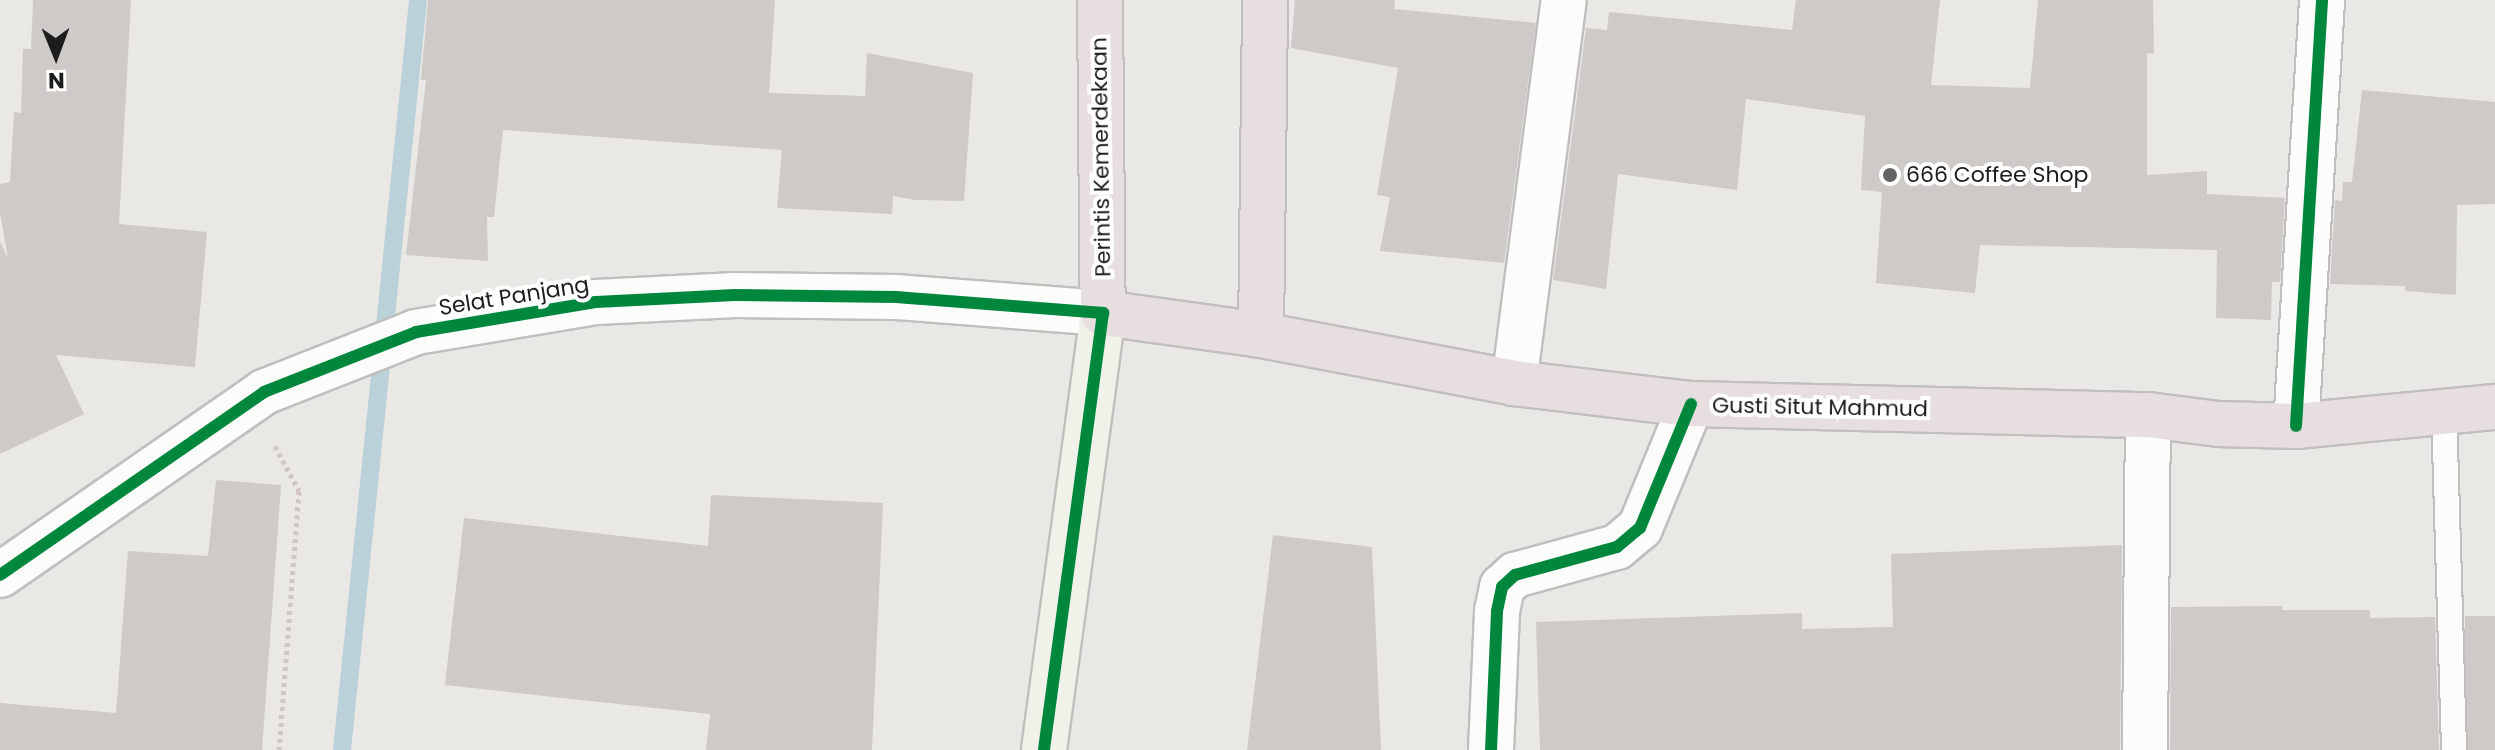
<!DOCTYPE html>
<html>
<head>
<meta charset="utf-8">
<style>
	body { margin:0 }
	#map { position:relative; width:2495px; height:750px; overflow:hidden; background:#eae8e4; font-family:Poppins,sans-serif }
	div>[style] { position:absolute }
	.stream>* { height:18px; margin:-9px; padding:0 9px; transform-origin:9px; border-radius:9px; background:#bbd1da }
	.building>* { inset:0; background:#cdcac7; transform-origin:0 0 }
	.path>* { height:5px; margin-top:-2.5px; transform-origin:0; background:repeating-linear-gradient(90deg,#d0c5c3 0 4px,transparent 0 8px) }
	.roads { filter:drop-shadow(2px 0 #c0bfbd) drop-shadow(-2px 0 #c0bfbd) drop-shadow(0 2px #c0bfbd) drop-shadow(0 -2px #c0bfbd) }
	.lane>* { height:24px; margin:-12px; padding:0 12px; transform-origin:12px; border-radius:12px; background:#fcfcfb }
	.street>* { height:44px; margin:-22px; padding:0 22px; transform-origin:22px; border-radius:22px; background:#fcfcfb }
	.secondary>* { height:44px; margin:-22px; padding:0 22px; transform-origin:22px; border-radius:22px; background:#f0f1e9 }
	.highway>* { height:44px; margin:-22px; padding:0 22px; transform-origin:22px; border-radius:22px; background:#e7dfdf }
	.cycleway>* { height:12px; margin:-6px; padding:0 6px; transform-origin:6px; border-radius:6px; background:#00873e }
	.dots>* { width:22px; height:22px; translate:-50% -50%; box-sizing:border-box; border:4px solid #fff; border-radius:50% }
	span { translate:-50% -50%; white-space:nowrap; text-align:center; line-height:1.15; -webkit-text-stroke:8px #fff; paint-order:stroke }
	.street-label { font-size:22px; color:#1c1c1c }
	.poi-label { font-size:22px; color:#1c1c1c }
	.left { translate:0 -50%; text-align:left }
	.north { position:absolute; left:16px; top:16px; width:80px; height:80px; -webkit-text-stroke:6px #fff; paint-order:stroke; rotate:179deg; font-size:22px; font-weight:700; line-height:32px; text-align:center; color:#1c1c1c }
	.north::after { content:''; display:block; margin:auto; width:28px; height:36px; background:#1c1c1c; clip-path:polygon(50% 0,100% 100%,50% 72%,0 100%) }
</style>
</head>
<body>
<div id="map">
	<div class="stream">
		<i style="left:342px;top:750px;width:754px;rotate:-84.21deg"></i>
	</div>
	<div class="building">
		<i style="clip-path:polygon(33px 0,131px 0,119px 224px,207px 232px,195px 367px,56px 355px,84px 414px,0 454px,0 242px,8px 258px,0 213px,0 184px,10px 182px,14px 112px,21px 113px,23px 49px,31px 49px)"></i>
		<i style="clip-path:polygon(428px 0,775px 0,769px 93px,865px 96px,867px 53px,973px 73px,964px 201px,915px 200px,893px 196px,892px 214px,777px 208px,782px 150px,503px 130px,494px 217px,487px 217px,488px 261px,406px 255px,426px 80px,421px 80px)"></i>
		<i style="clip-path:polygon(1295px 0,1395px 0,1394px 9px,1536px 23px,1504px 263px,1380px 251px,1390px 197px,1377px 195px,1398px 68px,1291px 48px)"></i>
		<i style="clip-path:polygon(1796px 0,1940px 0,1931px 85px,2030px 88px,2038px 0,2153px 0,2154px 54px,2147px 53px,2147px 175px,2207px 171px,2207px 194px,2285px 198px,2280px 282px,2272px 282px,2271px 320px,2216px 318px,2217px 250px,1980px 245px,1975px 293px,1876px 283px,1882px 192px,1861px 190px,1865px 116px,1746px 99px,1737px 190px,1618px 174px,1606px 289px,1553px 280px,1586px 28px,1607px 30px,1609px 12px,1792px 30px)"></i>
		<i style="clip-path:polygon(2362px 90px,2495px 102px,2495px 204px,2457px 205px,2456px 295px,2405px 291px,2405px 286px,2330px 284px,2335px 200px,2342px 201px,2343px 182px,2352px 182px)"></i>
		<i style="clip-path:polygon(216px 480px,281px 485px,262px 750px,0 750px,0 703px,116px 713px,128px 551px,208px 556px)"></i>
		<i style="clip-path:polygon(711px 495px,883px 503px,872px 750px,706px 750px,710px 714px,445px 685px,464px 518px,708px 546px)"></i>
		<i style="clip-path:polygon(1273px 535px,1372px 547px,1381px 750px,1247px 750px)"></i>
		<i style="clip-path:polygon(2122px 545px,2120px 750px,1540px 750px,1536px 622px,1802px 613px,1802px 629px,1893px 627px,1891px 554px)"></i>
		<i style="clip-path:polygon(2282px 606px,2282px 610px,2370px 610px,2370px 618px,2435px 617px,2439px 750px,2170px 750px,2171px 607px)"></i>
		<i style="left:2465px;top:616px;width:30px;height:134px"></i>
	</div>
	<div class="path">
		<i style="left:275px;top:446px;width:51px;rotate:61.9deg"></i>
		<i style="left:299px;top:491px;width:260px;rotate:94.4deg"></i>
	</div>
	<div class="roads">
		<div class="lane">
			<i style="left:2444px;top:411px;width:339px;rotate:88.3deg"></i>
		</div>
		<div class="street">
			<i style="left:1514px;top:383px;width:386px;rotate:-82.6deg"></i>
			<i style="left:2296px;top:426px;width:427px;rotate:-86.5deg"></i>
			<i style="left:0;top:575px;width:321px;rotate:-34.7deg"></i>
			<i style="left:264px;top:392px;width:163px;rotate:-21.5deg"></i>
			<i style="left:416px;top:332px;width:182px;rotate:-9.5deg"></i>
			<i style="left:596px;top:302px;width:139px;rotate:-2.9deg"></i>
			<i style="left:735px;top:295px;width:161px;rotate:0.7deg"></i>
			<i style="left:896px;top:297px;width:208px;rotate:4.4deg"></i>
			<i style="left:1491px;top:750px;width:139px;rotate:-87.5deg"></i>
			<i style="left:1497px;top:611px;width:25px;rotate:-78deg"></i>
			<i style="left:1502px;top:587px;width:18px;rotate:-43deg"></i>
			<i style="left:1515px;top:575px;width:106px;rotate:-15.4deg"></i>
			<i style="left:1617px;top:547px;width:30px;rotate:-40deg"></i>
			<i style="left:1640px;top:528px;width:134px;rotate:-67.6deg"></i>
			<i style="left:2145px;top:750px;width:335px;rotate:-89.5deg"></i>
		</div>
		<div class="secondary">
			<i style="left:1044px;top:750px;width:441px;rotate:-82.3deg"></i>
		</div>
		<div class="highway">
			<i style="left:1100px;top:0;width:313px;rotate:89.5deg"></i>
			<i style="left:1103px;top:313px;width:160px;rotate:7.9deg"></i>
			<i style="left:1261px;top:335px;width:258px;rotate:10.7deg"></i>
			<i style="left:1514px;top:383px;width:178px;rotate:6.8deg"></i>
			<i style="left:1691px;top:404px;width:457px;rotate:1.4deg"></i>
			<i style="left:2148px;top:415px;width:71px;rotate:7.3deg"></i>
			<i style="left:2218px;top:424px;width:78px;rotate:1.5deg"></i>
			<i style="left:2296px;top:426px;width:200px;rotate:-5.5deg"></i>
			<i style="left:1261px;top:335px;width:335px;rotate:-89.3deg"></i>
		</div>
	</div>
	<div class="cycleway">
		<i style="left:2296px;top:426px;width:427px;rotate:-86.5deg"></i>
		<i style="left:0;top:575px;width:321px;rotate:-34.7deg"></i>
		<i style="left:264px;top:392px;width:163px;rotate:-21.5deg"></i>
		<i style="left:416px;top:332px;width:182px;rotate:-9.5deg"></i>
		<i style="left:596px;top:302px;width:139px;rotate:-2.9deg"></i>
		<i style="left:735px;top:295px;width:161px;rotate:0.7deg"></i>
		<i style="left:896px;top:297px;width:208px;rotate:4.4deg"></i>
		<i style="left:1103px;top:313px;width:441px;rotate:97.7deg"></i>
		<i style="left:1491px;top:750px;width:139px;rotate:-87.5deg"></i>
		<i style="left:1497px;top:611px;width:25px;rotate:-78deg"></i>
		<i style="left:1502px;top:587px;width:18px;rotate:-43deg"></i>
		<i style="left:1515px;top:575px;width:106px;rotate:-15.4deg"></i>
		<i style="left:1617px;top:547px;width:30px;rotate:-40deg"></i>
		<i style="left:1640px;top:528px;width:134px;rotate:-67.6deg"></i>
	</div>
	<div class="dots">
		<i style="left:1890px;top:175px;background:#646362"></i>
	</div>
	<div class="street-label">
		<span style="left:1101px;top:157px;rotate:-91deg">Perintis Kemerdekaan</span>
		<span style="left:514px;top:296px;rotate:-9deg">Selat Panjang</span>
		<span style="left:1820px;top:407px;rotate:1deg">Gusti Situt Mahmud</span>
	</div>
	<div class="poi-label">
		<span class="left" style="left:1906px;top:175px">666 Coffee Shop</span>
	</div>
	<div class="north">N</div>
</div>
</body>
</html>
